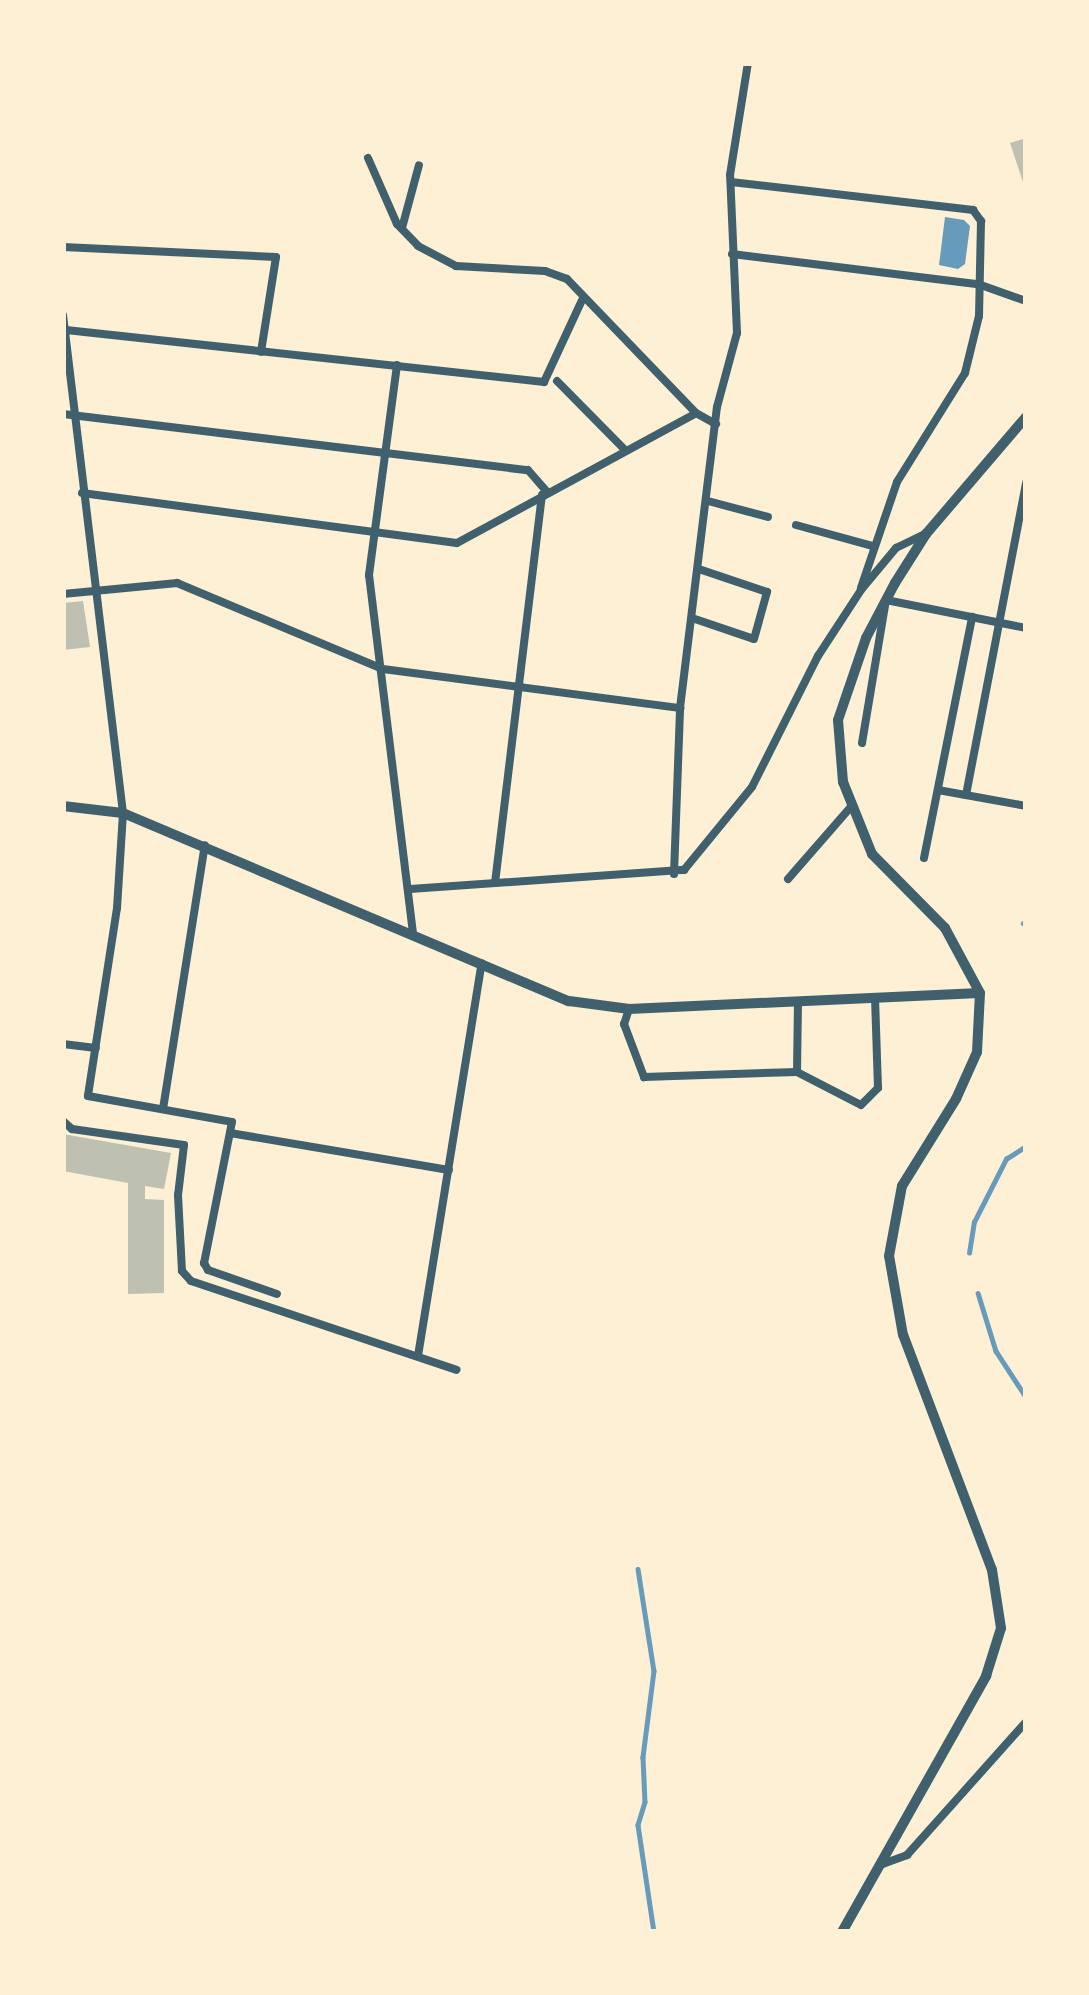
<!DOCTYPE html>
<html>
<head>
<meta charset="utf-8">
<style>
	body { margin:0 }
	#map { position:relative; width:1089px; height:1995px; overflow:hidden; background:#fdf0d5; font-family:Arial,sans-serif }
	div>[style] { position:absolute }
	.water>* { inset:0; background:#669bbc }
	.stream>* { height:4.5px; margin:-2.25px; padding:0 2.25px; transform-origin:2.25px; border-radius:2.25px; background:#669bbc }
	.building>* { inset:0; background:#bec0b2 }
	.minor>* { height:8px; margin:-4px; padding:0 4px; transform-origin:4px; border-radius:4px; background:#3f606c }
	.tertiary>* { height:10px; margin:-5px; padding:0 5px; transform-origin:5px; border-radius:5px; background:#3f606c }
	span { translate:-50% -50%; white-space:nowrap; text-align:center; line-height:1.15; -webkit-text-stroke:9px #fdf0d5; paint-order:stroke }
	.frame { position:absolute; inset:0; border:66px solid #fdf0d5; pointer-events:none }
</style>
</head>
<body>
<div id="map">
	<div class="water">
		<i style="clip-path:polygon(945px 217px,964px 220px,970px 226px,965px 264px,958px 269px,939px 265px)"></i>
	</div>
	<div class="stream">
		<i style="left:1023px;top:923px;width:4px;rotate:34deg"></i>
		<i style="left:969px;top:1253px;width:31px;rotate:-81deg"></i>
		<i style="left:974px;top:1222px;width:71px;rotate:-63.1deg"></i>
		<i style="left:1006px;top:1159px;width:24px;rotate:-33deg"></i>
		<i style="left:63px;top:1272px;width:1px"></i>
		<i style="left:978px;top:1293px;width:61px;rotate:72.8deg"></i>
		<i style="left:996px;top:1351px;width:55px;rotate:56.9deg"></i>
		<i style="left:638px;top:1569px;width:103px;rotate:81.1deg"></i>
		<i style="left:654px;top:1671px;width:87px;rotate:97.3deg"></i>
		<i style="left:643px;top:1757px;width:45px;rotate:87.5deg"></i>
		<i style="left:645px;top:1802px;width:24px;rotate:107deg"></i>
		<i style="left:638px;top:1825px;width:108px;rotate:81.5deg"></i>
	</div>
	<div class="building">
		<i style="clip-path:polygon(1026px 138px,1026px 187px,1025px 188px,1010px 143px)"></i>
		<i style="clip-path:polygon(83px 601px,90px 647px,63px 650px,63px 603px)"></i>
		<i style="clip-path:polygon(63px 1134px,171px 1153px,164px 1189px,145px 1186px,145px 1199px,164px 1200px,164px 1293px,128px 1294px,128px 1183px,63px 1171px)"></i>
	</div>
	<div class="minor">
		<i style="left:368px;top:158px;width:72px;rotate:66.3deg"></i>
		<i style="left:397px;top:224px;width:30px;rotate:46deg"></i>
		<i style="left:418px;top:246px;width:43px;rotate:27.8deg"></i>
		<i style="left:456px;top:266px;width:89px;rotate:3.2deg"></i>
		<i style="left:545px;top:271px;width:23px;rotate:20deg"></i>
		<i style="left:567px;top:279px;width:186px;rotate:46.1deg"></i>
		<i style="left:731px;top:182px;width:244px;rotate:6.6deg"></i>
		<i style="left:973px;top:210px;width:14px;rotate:54deg"></i>
		<i style="left:981px;top:221px;width:95px;rotate:91.2deg"></i>
		<i style="left:979px;top:316px;width:59px;rotate:103.8deg"></i>
		<i style="left:965px;top:373px;width:128px;rotate:122deg"></i>
		<i style="left:897px;top:482px;width:112px;rotate:108.8deg"></i>
		<i style="left:402px;top:228px;width:65px;rotate:-74.9deg"></i>
		<i style="left:63px;top:247px;width:213px;rotate:2.7deg"></i>
		<i style="left:276px;top:257px;width:96px;rotate:99deg"></i>
		<i style="left:732px;top:254px;width:248px;rotate:7deg"></i>
		<i style="left:978px;top:284px;width:51px;rotate:19.5deg"></i>
		<i style="left:63px;top:315px;width:502px;rotate:83.13deg"></i>
		<i style="left:123px;top:813px;width:95px;rotate:93.6deg"></i>
		<i style="left:117px;top:908px;width:190px;rotate:98.8deg"></i>
		<i style="left:88px;top:1096px;width:146px;rotate:10.2deg"></i>
		<i style="left:232px;top:1122px;width:144px;rotate:101.2deg"></i>
		<i style="left:204px;top:1263px;width:8px;rotate:60deg"></i>
		<i style="left:208px;top:1270px;width:73px;rotate:19.2deg"></i>
		<i style="left:66px;top:330px;width:481px;rotate:6.2deg"></i>
		<i style="left:544px;top:382px;width:90px;rotate:-65.1deg"></i>
		<i style="left:397px;top:365px;width:212px;rotate:97.6deg"></i>
		<i style="left:369px;top:575px;width:359px;rotate:83deg"></i>
		<i style="left:557px;top:381px;width:98px;rotate:45.4deg"></i>
		<i style="left:63px;top:414px;width:468px;rotate:6.9deg"></i>
		<i style="left:528px;top:470px;width:29px;rotate:49deg"></i>
		<i style="left:82px;top:493px;width:378px;rotate:7.6deg"></i>
		<i style="left:457px;top:543px;width:272px;rotate:-28.5deg"></i>
		<i style="left:696px;top:413px;width:23px;rotate:29deg"></i>
		<i style="left:708px;top:501px;width:62px;rotate:14.9deg"></i>
		<i style="left:796px;top:525px;width:80px;rotate:15.3deg"></i>
		<i style="left:63px;top:594px;width:115px;rotate:-5.5deg"></i>
		<i style="left:177px;top:583px;width:223px;rotate:22.7deg"></i>
		<i style="left:383px;top:669px;width:300px;rotate:7.5deg"></i>
		<i style="left:692px;top:618px;width:65px;rotate:18.7deg"></i>
		<i style="left:754px;top:639px;width:49px;rotate:-74.5deg"></i>
		<i style="left:767px;top:592px;width:72px;rotate:-161.3deg"></i>
		<i style="left:862px;top:743px;width:145px;rotate:-80.5deg"></i>
		<i style="left:886px;top:600px;width:143px;rotate:11.3deg"></i>
		<i style="left:938px;top:790px;width:89px;rotate:10.3deg"></i>
		<i style="left:966px;top:795px;width:318px;rotate:-79.1deg"></i>
		<i style="left:924px;top:858px;width:246px;rotate:-78.7deg"></i>
		<i style="left:674px;top:874px;width:166px;rotate:-87.9deg"></i>
		<i style="left:680px;top:708px;width:303px;rotate:-83deg"></i>
		<i style="left:717px;top:407px;width:77px;rotate:-74.9deg"></i>
		<i style="left:737px;top:333px;width:158px;rotate:-92.5deg"></i>
		<i style="left:730px;top:175px;width:113px;rotate:-80.9deg"></i>
		<i style="left:788px;top:879px;width:94px;rotate:-48.9deg"></i>
		<i style="left:495px;top:883px;width:391px;rotate:-83.1deg"></i>
		<i style="left:410px;top:889px;width:275px;rotate:-4deg"></i>
		<i style="left:684px;top:870px;width:107px;rotate:-50.7deg"></i>
		<i style="left:752px;top:787px;width:147px;rotate:-63.3deg"></i>
		<i style="left:818px;top:656px;width:79px;rotate:-56.9deg"></i>
		<i style="left:861px;top:590px;width:55px;rotate:-50.2deg"></i>
		<i style="left:896px;top:548px;width:32px;rotate:-26deg"></i>
		<i style="left:798px;top:1001px;width:71px;rotate:90.8deg"></i>
		<i style="left:797px;top:1072px;width:72px;rotate:27.3deg"></i>
		<i style="left:861px;top:1105px;width:24px;rotate:-45deg"></i>
		<i style="left:878px;top:1088px;width:90px;rotate:-91.9deg"></i>
		<i style="left:629px;top:1009px;width:16px;rotate:108deg"></i>
		<i style="left:624px;top:1024px;width:57px;rotate:69.3deg"></i>
		<i style="left:644px;top:1077px;width:153px;rotate:-1.9deg"></i>
		<i style="left:63px;top:1044px;width:33px;rotate:7deg"></i>
		<i style="left:163px;top:1109px;width:267px;rotate:-81deg"></i>
		<i style="left:63px;top:1121px;width:12px;rotate:42deg"></i>
		<i style="left:72px;top:1129px;width:113px;rotate:8.1deg"></i>
		<i style="left:184px;top:1145px;width:50px;rotate:96.8deg"></i>
		<i style="left:178px;top:1195px;width:76px;rotate:87deg"></i>
		<i style="left:182px;top:1271px;width:13px;rotate:48deg"></i>
		<i style="left:191px;top:1281px;width:280px;rotate:18.5deg"></i>
		<i style="left:230px;top:1133px;width:222px;rotate:9.6deg"></i>
		<i style="left:418px;top:1356px;width:398px;rotate:-80.8deg"></i>
		<i style="left:880px;top:1865px;width:29px;rotate:-20deg"></i>
		<i style="left:907px;top:1855px;width:178px;rotate:-48.2deg"></i>
	</div>
	<div class="tertiary">
		<i style="left:63px;top:806px;width:60px;rotate:6.7deg"></i>
		<i style="left:123px;top:813px;width:484px;rotate:22.9deg"></i>
		<i style="left:569px;top:1001px;width:61px;rotate:7.6deg"></i>
		<i style="left:629px;top:1009px;width:351px;rotate:-2.6deg"></i>
		<i style="left:842px;top:1932px;width:294px;rotate:-60.6deg"></i>
		<i style="left:986px;top:1676px;width:50px;rotate:-72.6deg"></i>
		<i style="left:1001px;top:1628px;width:59px;rotate:-98.8deg"></i>
		<i style="left:992px;top:1570px;width:251px;rotate:-110.7deg"></i>
		<i style="left:903px;top:1335px;width:80px;rotate:-100deg"></i>
		<i style="left:889px;top:1256px;width:71px;rotate:-79.5deg"></i>
		<i style="left:902px;top:1186px;width:102px;rotate:-58.2deg"></i>
		<i style="left:956px;top:1099px;width:51px;rotate:-65.9deg"></i>
		<i style="left:977px;top:1052px;width:59px;rotate:-87.1deg"></i>
		<i style="left:980px;top:993px;width:74px;rotate:-118.3deg"></i>
		<i style="left:945px;top:928px;width:104px;rotate:-134.6deg"></i>
		<i style="left:872px;top:854px;width:78px;rotate:-111.9deg"></i>
		<i style="left:843px;top:782px;width:62px;rotate:-94.6deg"></i>
		<i style="left:838px;top:720px;width:87px;rotate:-71.1deg"></i>
		<i style="left:866px;top:638px;width:62px;rotate:-62.2deg"></i>
		<i style="left:895px;top:583px;width:58px;rotate:-57.7deg"></i>
		<i style="left:926px;top:534px;width:154px;rotate:-49.5deg"></i>
	</div>
	<div class="frame"></div>
</div>
</body>
</html>
